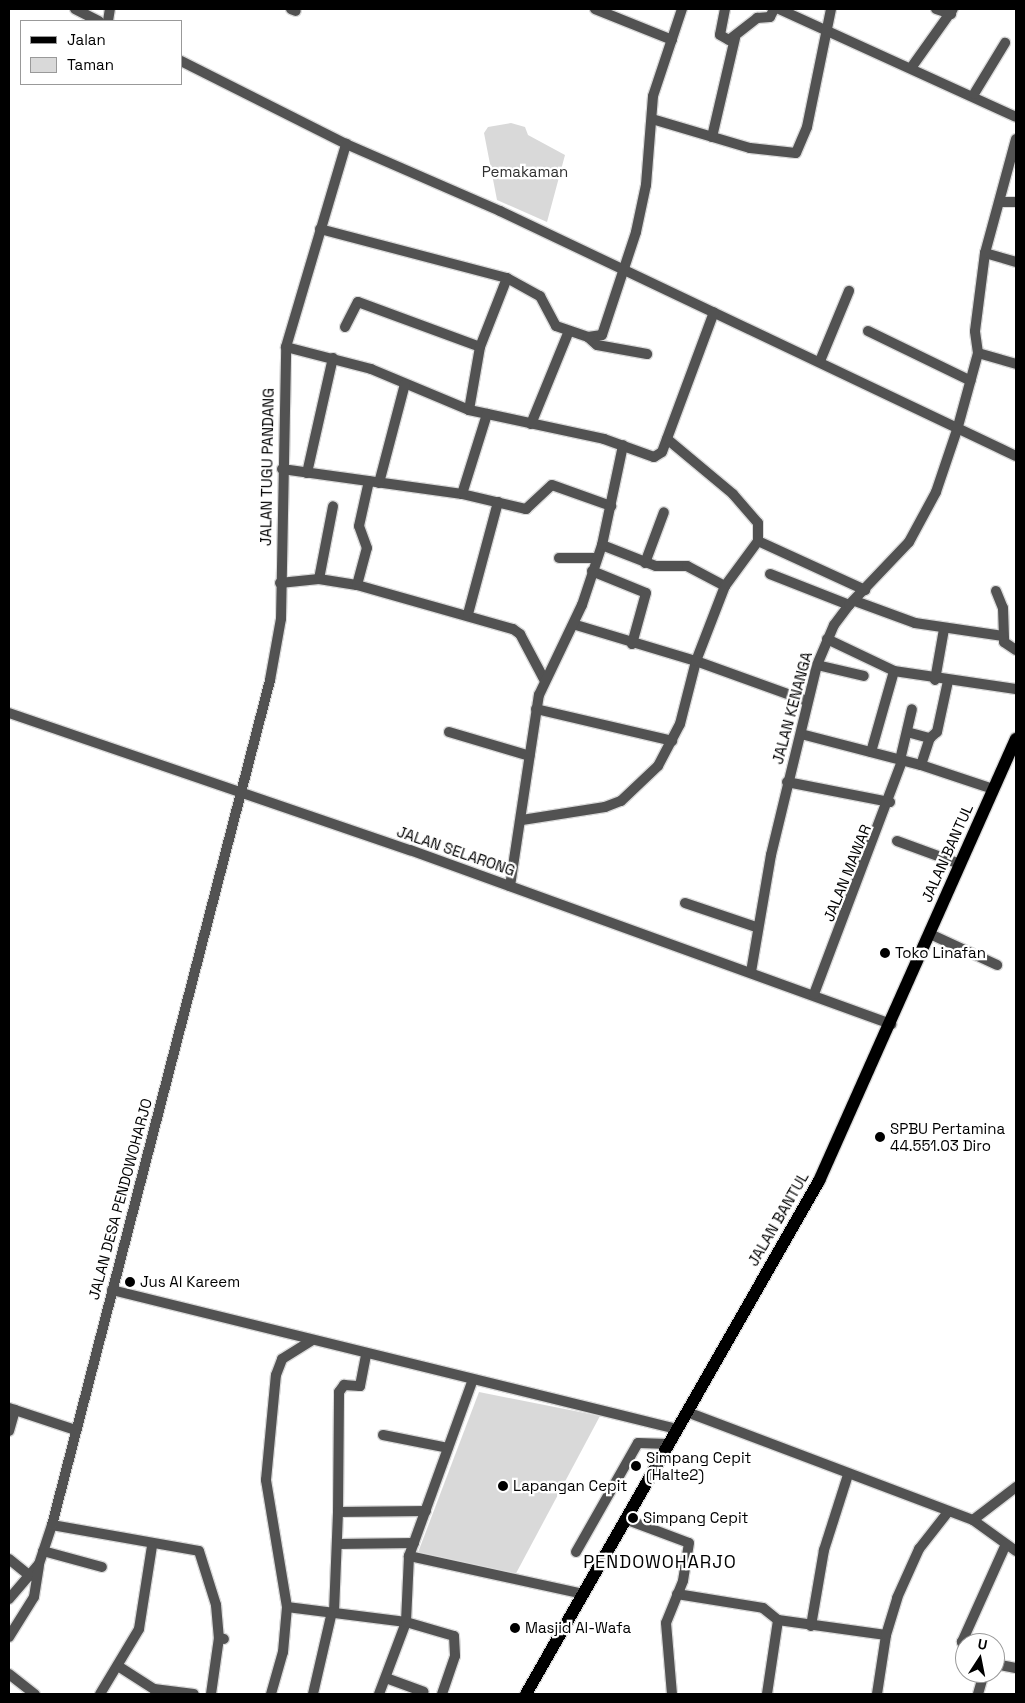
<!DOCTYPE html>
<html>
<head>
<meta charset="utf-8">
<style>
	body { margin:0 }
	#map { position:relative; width:1025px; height:1703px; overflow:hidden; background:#fff; font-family:"Space Grotesk",sans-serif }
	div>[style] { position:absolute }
	.green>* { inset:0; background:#d9d9d9 }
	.roads { filter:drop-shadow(1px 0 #dbdbdb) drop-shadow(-1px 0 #dbdbdb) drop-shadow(0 1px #dbdbdb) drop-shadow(0 -1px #dbdbdb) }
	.street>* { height:10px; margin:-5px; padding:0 5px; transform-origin:5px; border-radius:5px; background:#525252 }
	.primary>* { height:12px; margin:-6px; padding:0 6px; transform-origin:6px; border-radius:6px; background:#000 }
	.dots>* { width:14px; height:14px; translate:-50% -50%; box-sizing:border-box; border:2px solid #fff; border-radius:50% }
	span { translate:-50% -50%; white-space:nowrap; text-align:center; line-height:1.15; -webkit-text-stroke:4.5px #fff; paint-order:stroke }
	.park-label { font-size:15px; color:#303030 }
	.street-label { font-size:15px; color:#000 }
	.poi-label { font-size:15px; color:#000 }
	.left { translate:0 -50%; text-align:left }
	.quarter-label { font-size:18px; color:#000; letter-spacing:1px }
	.frame { position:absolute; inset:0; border:10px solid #000; pointer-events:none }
	.legend { position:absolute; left:20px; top:20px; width:162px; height:65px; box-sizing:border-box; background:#fff; border:1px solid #999; margin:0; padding:6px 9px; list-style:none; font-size:15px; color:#000 }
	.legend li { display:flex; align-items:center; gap:10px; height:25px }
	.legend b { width:25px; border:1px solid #999 }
	.north { position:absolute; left:955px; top:1633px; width:50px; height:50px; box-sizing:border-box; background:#fff; border:1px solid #999; border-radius:50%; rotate:11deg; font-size:14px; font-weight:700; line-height:20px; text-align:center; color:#000 }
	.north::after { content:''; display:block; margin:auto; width:18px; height:22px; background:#000; clip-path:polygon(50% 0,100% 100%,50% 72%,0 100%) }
</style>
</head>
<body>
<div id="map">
	<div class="green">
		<i style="clip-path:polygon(511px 123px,525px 127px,528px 135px,565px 155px,547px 222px,497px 200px,484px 133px,488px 127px)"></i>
		<i style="clip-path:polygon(479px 1392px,600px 1416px,513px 1579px,417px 1555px)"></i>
	</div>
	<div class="roads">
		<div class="street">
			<i style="left:75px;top:9px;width:27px;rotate:27deg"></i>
			<i style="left:291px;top:9px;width:5px;rotate:22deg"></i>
			<i style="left:595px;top:9px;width:83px;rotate:21.9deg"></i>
			<i style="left:725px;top:9px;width:26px;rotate:101deg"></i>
			<i style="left:720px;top:35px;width:10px;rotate:29deg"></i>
			<i style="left:729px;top:40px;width:36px;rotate:-38deg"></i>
			<i style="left:757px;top:18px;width:13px;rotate:-4deg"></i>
			<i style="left:770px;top:17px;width:9px;rotate:-63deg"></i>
			<i style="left:779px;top:9px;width:260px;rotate:24.5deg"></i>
			<i style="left:936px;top:9px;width:16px;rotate:18deg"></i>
			<i style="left:108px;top:21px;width:12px;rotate:-81deg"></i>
			<i style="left:181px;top:61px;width:185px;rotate:26.7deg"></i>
			<i style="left:346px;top:144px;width:168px;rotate:23.5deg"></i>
			<i style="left:500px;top:211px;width:571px;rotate:25.4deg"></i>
			<i style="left:911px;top:68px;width:72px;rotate:-54.6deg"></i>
			<i style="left:974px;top:94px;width:60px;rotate:-58.7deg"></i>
			<i style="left:652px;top:119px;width:102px;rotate:16.5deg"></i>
			<i style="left:750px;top:148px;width:46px;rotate:6.2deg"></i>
			<i style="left:796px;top:153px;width:28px;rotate:-67deg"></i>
			<i style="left:807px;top:127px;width:120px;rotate:-78.5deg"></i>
			<i style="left:712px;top:137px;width:102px;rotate:-76.9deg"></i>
			<i style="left:1000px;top:202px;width:16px"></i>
			<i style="left:320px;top:229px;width:193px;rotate:14.7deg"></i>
			<i style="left:507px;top:278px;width:38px;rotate:29deg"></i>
			<i style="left:540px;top:296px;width:34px;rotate:62deg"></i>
			<i style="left:556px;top:326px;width:34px;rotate:19deg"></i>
			<i style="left:588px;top:337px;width:14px;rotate:-8deg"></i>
			<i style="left:602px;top:335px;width:108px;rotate:-71.7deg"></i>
			<i style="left:636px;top:232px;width:48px;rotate:-78deg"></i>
			<i style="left:646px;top:185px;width:89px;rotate:-85.5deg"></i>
			<i style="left:653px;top:96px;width:92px;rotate:-71.6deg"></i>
			<i style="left:985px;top:253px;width:32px;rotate:16deg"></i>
			<i style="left:345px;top:327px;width:28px;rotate:-63deg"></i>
			<i style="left:358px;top:302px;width:130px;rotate:20.2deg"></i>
			<i style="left:868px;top:331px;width:114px;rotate:25.9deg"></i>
			<i style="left:588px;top:337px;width:12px;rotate:42deg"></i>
			<i style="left:597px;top:345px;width:51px;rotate:10.2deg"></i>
			<i style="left:286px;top:347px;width:88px;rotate:14.5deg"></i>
			<i style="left:371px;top:369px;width:106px;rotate:22.7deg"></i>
			<i style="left:469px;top:410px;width:138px;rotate:12.1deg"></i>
			<i style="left:604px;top:439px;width:53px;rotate:19.8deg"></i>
			<i style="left:654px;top:457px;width:9px;rotate:-32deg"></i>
			<i style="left:662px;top:452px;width:149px;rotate:-69.6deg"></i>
			<i style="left:978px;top:353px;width:40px;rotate:16deg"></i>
			<i style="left:820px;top:361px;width:76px;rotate:-67.5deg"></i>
			<i style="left:469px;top:410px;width:64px;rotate:-80.1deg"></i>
			<i style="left:480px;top:347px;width:74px;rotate:-68.6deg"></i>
			<i style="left:531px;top:424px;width:100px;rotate:-67.8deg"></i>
			<i style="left:282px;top:469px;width:182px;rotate:7.9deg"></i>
			<i style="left:462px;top:494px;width:66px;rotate:13.2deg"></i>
			<i style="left:526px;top:509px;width:35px;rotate:-43deg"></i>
			<i style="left:552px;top:485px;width:63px;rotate:19.6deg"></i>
			<i style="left:307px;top:473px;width:118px;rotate:-77.3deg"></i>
			<i style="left:379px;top:483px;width:102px;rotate:-75.3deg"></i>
			<i style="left:462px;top:494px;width:84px;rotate:-72.6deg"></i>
			<i style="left:758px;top:541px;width:118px;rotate:24.6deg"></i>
			<i style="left:602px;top:545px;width:58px;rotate:21.3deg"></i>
			<i style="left:656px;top:566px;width:31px"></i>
			<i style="left:687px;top:566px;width:43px;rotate:27.8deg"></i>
			<i style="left:559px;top:558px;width:37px"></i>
			<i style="left:645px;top:563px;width:54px;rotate:-69.6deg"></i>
			<i style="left:592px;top:571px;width:58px;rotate:22.2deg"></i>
			<i style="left:646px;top:593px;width:53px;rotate:105.4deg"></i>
			<i style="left:770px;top:574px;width:85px;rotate:21.4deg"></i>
			<i style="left:319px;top:579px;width:74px;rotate:-79.1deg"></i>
			<i style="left:280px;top:583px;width:39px;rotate:-6deg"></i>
			<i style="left:319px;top:579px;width:38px;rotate:9deg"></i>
			<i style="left:357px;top:585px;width:162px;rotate:15.8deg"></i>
			<i style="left:513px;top:629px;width:9px;rotate:36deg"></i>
			<i style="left:520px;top:634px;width:53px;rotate:62deg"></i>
			<i style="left:357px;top:585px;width:38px;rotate:-75deg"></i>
			<i style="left:367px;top:548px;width:23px;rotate:-110deg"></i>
			<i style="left:359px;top:526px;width:46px;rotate:-77.5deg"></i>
			<i style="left:996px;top:591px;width:18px;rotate:68deg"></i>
			<i style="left:1003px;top:608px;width:34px;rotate:88deg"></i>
			<i style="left:1004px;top:642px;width:14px;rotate:34deg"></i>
			<i style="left:855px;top:601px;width:64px;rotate:20.1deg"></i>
			<i style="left:915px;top:623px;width:89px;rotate:8.4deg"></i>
			<i style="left:468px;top:614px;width:116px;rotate:-75deg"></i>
			<i style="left:576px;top:625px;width:125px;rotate:16.7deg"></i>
			<i style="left:696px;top:661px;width:118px;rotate:19.8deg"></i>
			<i style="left:827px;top:639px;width:74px;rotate:25.5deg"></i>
			<i style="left:894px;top:671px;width:123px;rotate:8.4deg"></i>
			<i style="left:817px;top:665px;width:48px;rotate:13.2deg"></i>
			<i style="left:935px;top:680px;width:52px;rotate:-80deg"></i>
			<i style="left:536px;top:709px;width:140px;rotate:13.2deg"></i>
			<i style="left:9px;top:713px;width:424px;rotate:18.9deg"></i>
			<i style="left:410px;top:850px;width:512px;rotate:19.89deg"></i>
			<i style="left:449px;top:732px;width:84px;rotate:16.5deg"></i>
			<i style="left:907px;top:732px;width:24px;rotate:15deg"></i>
			<i style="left:801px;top:734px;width:124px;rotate:14.5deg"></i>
			<i style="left:921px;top:765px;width:76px;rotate:18.4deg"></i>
			<i style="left:871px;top:752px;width:84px;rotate:-74.1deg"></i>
			<i style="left:900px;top:760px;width:52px;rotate:-76.8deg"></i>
			<i style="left:921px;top:765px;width:28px;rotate:-72deg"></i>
			<i style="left:930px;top:738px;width:9px;rotate:-41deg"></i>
			<i style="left:937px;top:732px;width:52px;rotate:-77.8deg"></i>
			<i style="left:787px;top:782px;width:105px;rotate:11deg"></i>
			<i style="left:522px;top:820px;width:84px;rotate:-8.9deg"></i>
			<i style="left:605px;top:807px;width:17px;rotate:-21deg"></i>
			<i style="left:621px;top:801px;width:51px;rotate:-43.4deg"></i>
			<i style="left:658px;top:766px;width:47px;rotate:-62.4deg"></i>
			<i style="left:680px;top:724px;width:65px;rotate:-75.7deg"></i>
			<i style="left:696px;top:661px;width:80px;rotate:-68.9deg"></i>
			<i style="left:725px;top:586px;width:56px;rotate:-53.7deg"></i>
			<i style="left:758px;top:541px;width:18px;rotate:-90deg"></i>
			<i style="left:758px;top:523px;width:38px;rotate:-131deg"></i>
			<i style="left:733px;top:494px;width:86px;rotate:-140.2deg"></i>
			<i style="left:897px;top:841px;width:67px;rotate:20.1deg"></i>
			<i style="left:510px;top:886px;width:193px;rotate:-81.4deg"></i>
			<i style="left:539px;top:695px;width:100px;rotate:-64.5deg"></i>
			<i style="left:582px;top:605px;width:63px;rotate:-71.6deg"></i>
			<i style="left:602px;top:545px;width:102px;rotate:-78.1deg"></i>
			<i style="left:685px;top:903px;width:75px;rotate:18.7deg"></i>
			<i style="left:930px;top:934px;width:74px;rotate:24.8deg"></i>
			<i style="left:751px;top:972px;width:119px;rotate:-80.3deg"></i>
			<i style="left:771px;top:855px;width:195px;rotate:-76.4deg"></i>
			<i style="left:817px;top:665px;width:43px;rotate:-67deg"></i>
			<i style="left:834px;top:625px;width:25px;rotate:-53deg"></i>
			<i style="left:849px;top:605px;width:87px;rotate:-46.4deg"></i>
			<i style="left:909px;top:542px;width:57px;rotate:-61.6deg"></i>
			<i style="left:936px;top:492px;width:65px;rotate:-71.3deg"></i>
			<i style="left:957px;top:430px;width:80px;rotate:-74.7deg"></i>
			<i style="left:978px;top:353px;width:22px;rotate:-98deg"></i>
			<i style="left:975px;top:331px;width:79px;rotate:-82.7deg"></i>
			<i style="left:985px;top:253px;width:118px;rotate:-74.8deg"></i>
			<i style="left:814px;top:994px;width:249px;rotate:-69.3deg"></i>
			<i style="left:112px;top:1290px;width:582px;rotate:13.82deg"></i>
			<i style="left:9px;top:1408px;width:70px;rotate:18.4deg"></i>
			<i style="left:687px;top:1412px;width:306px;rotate:20.7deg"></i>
			<i style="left:973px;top:1520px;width:53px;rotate:35.8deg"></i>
			<i style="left:9px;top:1431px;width:22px;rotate:-74deg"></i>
			<i style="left:383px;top:1435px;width:66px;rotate:11.3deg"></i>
			<i style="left:338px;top:1512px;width:120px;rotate:-89.5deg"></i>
			<i style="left:339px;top:1392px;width:9px;rotate:-54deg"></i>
			<i style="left:344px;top:1385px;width:16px;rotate:4deg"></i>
			<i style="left:360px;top:1386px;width:32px;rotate:-79deg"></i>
			<i style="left:625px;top:1519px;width:68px;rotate:20.6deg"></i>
			<i style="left:689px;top:1543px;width:38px;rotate:99deg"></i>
			<i style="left:683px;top:1581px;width:45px;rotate:112deg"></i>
			<i style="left:666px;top:1623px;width:71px;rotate:85.2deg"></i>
			<i style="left:973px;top:1520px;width:54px;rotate:-37.5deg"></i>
			<i style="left:52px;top:1525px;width:149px;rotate:10deg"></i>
			<i style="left:199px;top:1551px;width:57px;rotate:72.5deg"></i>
			<i style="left:216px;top:1605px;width:33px;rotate:85deg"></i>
			<i style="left:219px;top:1638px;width:5px;rotate:11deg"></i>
			<i style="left:337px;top:1544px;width:77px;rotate:-0.7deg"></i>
			<i style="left:43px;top:1551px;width:61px;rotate:15.2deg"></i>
			<i style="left:576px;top:1552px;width:125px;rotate:-60.4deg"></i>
			<i style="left:638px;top:1443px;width:31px;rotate:2deg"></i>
			<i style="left:409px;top:1556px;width:179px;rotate:12.3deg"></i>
			<i style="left:9px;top:1559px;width:27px;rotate:39deg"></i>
			<i style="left:677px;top:1594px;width:87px;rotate:9.2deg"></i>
			<i style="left:763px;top:1608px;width:19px;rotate:39deg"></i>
			<i style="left:9px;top:1599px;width:46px;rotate:-49.4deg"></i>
			<i style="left:39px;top:1564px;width:41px;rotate:-71.6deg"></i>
			<i style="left:52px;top:1525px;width:873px;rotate:-75.53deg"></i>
			<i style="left:270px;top:680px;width:62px;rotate:-79.8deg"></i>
			<i style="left:281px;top:619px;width:272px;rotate:-88.9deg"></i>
			<i style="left:286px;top:347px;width:212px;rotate:-73.5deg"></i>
			<i style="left:287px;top:1607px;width:120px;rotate:7.2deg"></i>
			<i style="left:406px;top:1622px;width:50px;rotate:16.3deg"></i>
			<i style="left:454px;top:1636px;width:20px;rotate:87deg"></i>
			<i style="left:455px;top:1656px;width:40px;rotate:108.9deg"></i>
			<i style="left:334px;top:1612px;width:100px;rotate:-87.7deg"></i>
			<i style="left:338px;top:1512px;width:88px;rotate:-0.7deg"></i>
			<i style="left:778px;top:1620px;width:109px;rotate:7.9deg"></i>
			<i style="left:811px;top:1626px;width:77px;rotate:-80.3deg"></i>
			<i style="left:824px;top:1550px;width:79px;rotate:-72.3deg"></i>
			<i style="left:9px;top:1637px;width:47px;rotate:-58deg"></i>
			<i style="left:34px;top:1597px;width:31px;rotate:-81deg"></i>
			<i style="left:965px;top:1650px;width:9px;rotate:-111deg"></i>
			<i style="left:962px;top:1642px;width:107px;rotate:-65.8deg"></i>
			<i style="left:995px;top:1664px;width:21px;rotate:11deg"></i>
			<i style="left:118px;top:1666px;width:43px;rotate:32.6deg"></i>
			<i style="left:154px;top:1689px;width:40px;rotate:7.1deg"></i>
			<i style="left:9px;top:1674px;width:33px;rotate:38deg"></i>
			<i style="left:386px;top:1678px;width:40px;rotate:20.2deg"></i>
			<i style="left:100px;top:1694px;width:76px;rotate:-59deg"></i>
			<i style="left:139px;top:1629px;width:84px;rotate:-81.1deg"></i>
			<i style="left:211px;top:1694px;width:57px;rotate:-81.9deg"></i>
			<i style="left:271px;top:1694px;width:44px;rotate:-74.1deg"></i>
			<i style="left:283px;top:1652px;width:45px;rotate:-84.9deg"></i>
			<i style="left:287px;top:1607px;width:129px;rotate:-99.4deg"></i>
			<i style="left:266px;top:1480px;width:105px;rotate:-84.6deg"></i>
			<i style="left:276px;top:1375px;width:17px;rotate:-69deg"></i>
			<i style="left:282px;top:1359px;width:34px;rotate:-32deg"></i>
			<i style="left:313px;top:1694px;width:84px;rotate:-77deg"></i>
			<i style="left:379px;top:1694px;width:77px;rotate:-69.4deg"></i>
			<i style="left:406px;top:1622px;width:66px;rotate:-87.4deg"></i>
			<i style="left:409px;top:1556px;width:185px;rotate:-70.1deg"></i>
			<i style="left:767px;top:1694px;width:75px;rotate:-81.5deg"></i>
			<i style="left:877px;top:1694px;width:60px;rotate:-81.3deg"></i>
			<i style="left:886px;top:1635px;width:39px;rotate:-73deg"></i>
			<i style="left:897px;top:1598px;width:54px;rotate:-65.8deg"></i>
			<i style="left:919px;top:1549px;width:47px;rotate:-51.9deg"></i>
			<i style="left:978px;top:1694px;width:22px;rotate:-74deg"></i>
		</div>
		<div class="primary">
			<i style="left:526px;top:1694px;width:591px;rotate:-60.27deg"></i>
			<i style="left:819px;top:1181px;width:484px;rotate:-66deg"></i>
		</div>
	</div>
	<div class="dots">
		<i style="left:885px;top:953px;background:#000"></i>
		<i style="left:880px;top:1137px;background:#000"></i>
		<i style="left:130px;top:1282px;background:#000"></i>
		<i style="left:636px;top:1466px;background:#000"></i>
		<i style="left:503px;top:1486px;background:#000"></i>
		<i style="left:633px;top:1518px;background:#000"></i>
		<i style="left:515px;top:1628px;background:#000"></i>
	</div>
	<div class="park-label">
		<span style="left:525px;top:172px">Pemakaman</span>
	</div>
	<div class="street-label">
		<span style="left:267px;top:467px;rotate:-89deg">JALAN TUGU PANDANG</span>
		<span style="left:792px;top:708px;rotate:-75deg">JALAN KENANGA</span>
		<span style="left:456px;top:851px;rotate:19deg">JALAN SELARONG</span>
		<span style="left:947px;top:853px;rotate:-66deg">JALAN BANTUL</span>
		<span style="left:847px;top:873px;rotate:-68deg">JALAN MAWAR</span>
		<span style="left:120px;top:1199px;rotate:-75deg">JALAN DESA PENDOWOHARJO</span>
		<span style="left:778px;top:1219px;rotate:-60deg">JALAN BANTUL</span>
	</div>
	<div class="poi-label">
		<span class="left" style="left:895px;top:953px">Toko Linafan</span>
		<span class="left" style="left:890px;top:1137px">SPBU Pertamina<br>44.551.03 Diro</span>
		<span class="left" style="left:140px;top:1282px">Jus Al Kareem</span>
		<span class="left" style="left:646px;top:1466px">Simpang Cepit<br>(Halte2)</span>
		<span class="left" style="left:513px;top:1486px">Lapangan Cepit</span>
		<span class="left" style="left:643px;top:1518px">Simpang Cepit</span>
		<span class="left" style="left:525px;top:1628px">Masjid Al-Wafa</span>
	</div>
	<div class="quarter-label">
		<span style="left:660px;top:1562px">PENDOWOHARJO</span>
	</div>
	<div class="frame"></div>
	<ul class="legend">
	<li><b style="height:6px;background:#000"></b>Jalan</li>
	<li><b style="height:14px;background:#d9d9d9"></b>Taman</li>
	</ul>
	<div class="north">U</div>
</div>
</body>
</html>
